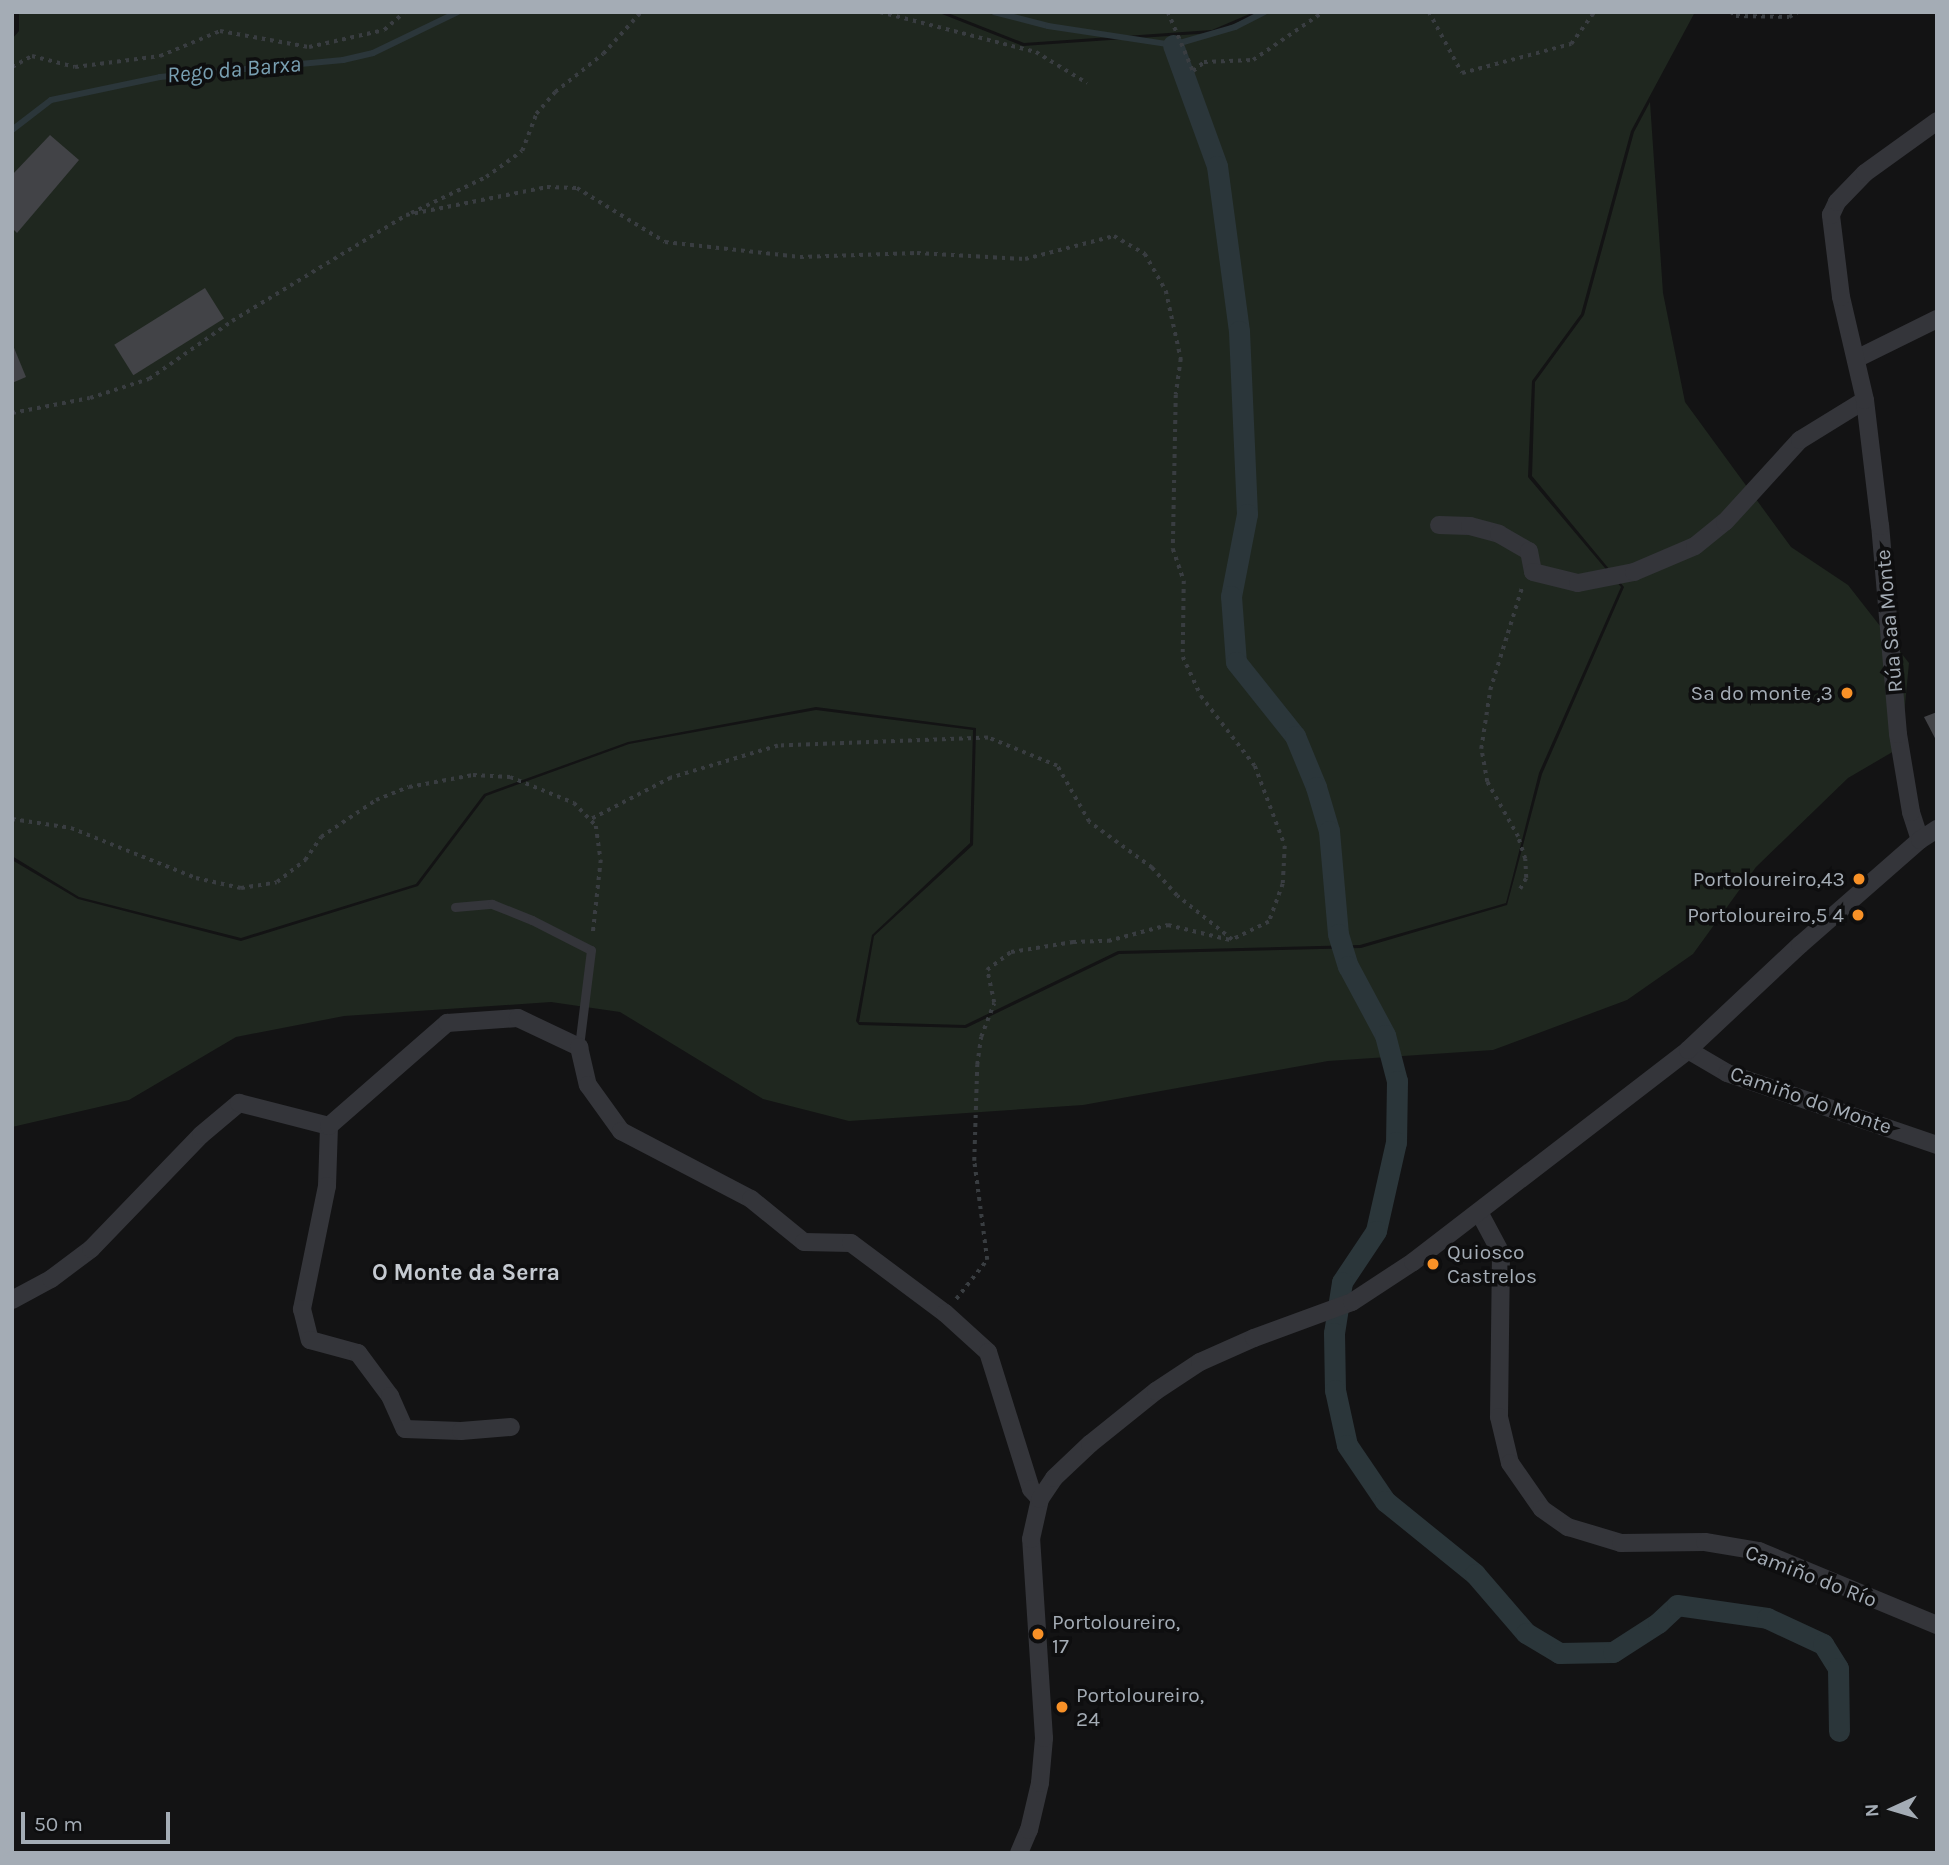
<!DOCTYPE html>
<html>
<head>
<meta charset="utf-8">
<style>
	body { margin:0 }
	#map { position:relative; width:1949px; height:1865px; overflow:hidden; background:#131314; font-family:Karla,sans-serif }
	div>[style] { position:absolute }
	.green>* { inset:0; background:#1f271f }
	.stream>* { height:6px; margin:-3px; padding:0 3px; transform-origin:3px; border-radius:3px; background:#2b363a }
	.canal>* { height:21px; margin:-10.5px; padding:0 10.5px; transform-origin:10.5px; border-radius:10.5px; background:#2b363a }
	.building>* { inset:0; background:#424347; transform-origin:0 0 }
	.path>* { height:3.5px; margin-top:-1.75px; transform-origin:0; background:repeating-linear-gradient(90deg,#393d41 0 3.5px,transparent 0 8.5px) }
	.service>* { height:9px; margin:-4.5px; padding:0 4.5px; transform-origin:4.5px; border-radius:4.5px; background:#34353a }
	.minor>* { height:18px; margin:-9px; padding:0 9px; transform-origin:9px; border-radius:9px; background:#34353a }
	.dots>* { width:19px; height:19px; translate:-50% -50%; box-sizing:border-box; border:4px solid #0e0e0f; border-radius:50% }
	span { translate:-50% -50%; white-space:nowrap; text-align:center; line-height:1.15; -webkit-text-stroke:7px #0e0e0f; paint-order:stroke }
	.street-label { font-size:21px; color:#a4acb5 }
	.poi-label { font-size:21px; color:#a4acb5 }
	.right { translate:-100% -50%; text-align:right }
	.left { translate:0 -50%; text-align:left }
	.water-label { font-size:23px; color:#79a0b2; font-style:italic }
	.neighbourhood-label { font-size:23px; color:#c5cad1; font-weight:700 }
	.frame { position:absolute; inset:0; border:14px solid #a4acb5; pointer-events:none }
	.north { position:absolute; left:1858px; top:1774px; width:70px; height:70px; -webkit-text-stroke:5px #0e0e0f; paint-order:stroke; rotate:266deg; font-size:19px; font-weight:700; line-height:28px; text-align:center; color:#a4acb5 }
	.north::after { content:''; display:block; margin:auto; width:24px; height:32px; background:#a4acb5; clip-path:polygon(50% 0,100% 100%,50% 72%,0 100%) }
	.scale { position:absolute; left:21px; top:1812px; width:149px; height:32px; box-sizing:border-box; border:4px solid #a4acb5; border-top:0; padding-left:9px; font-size:21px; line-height:24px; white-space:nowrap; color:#a4acb5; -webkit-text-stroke:5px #0e0e0f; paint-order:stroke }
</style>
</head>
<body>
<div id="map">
	<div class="green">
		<i style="clip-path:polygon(19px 12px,937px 12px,1023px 46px,1212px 33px,1262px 12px,1695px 12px,1631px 131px,1581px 314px,1532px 381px,1528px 477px,1621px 587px,1539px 773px,1506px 903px,1360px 945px,1118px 951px,965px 1025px,859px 1022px,874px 936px,973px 845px,976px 728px,816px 707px,628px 742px,484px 794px,416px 884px,241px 938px,79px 897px,12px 856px,12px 39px,19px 31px)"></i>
		<i style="clip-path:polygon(945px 12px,1254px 12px,1212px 30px,1024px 43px)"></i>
		<i style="clip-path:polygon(1650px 102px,1663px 293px,1685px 402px,1791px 547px,1848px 585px,1909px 663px,1901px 747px,1848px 778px,1756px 867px,1693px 954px,1627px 1000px,1493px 1050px,1328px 1061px,1083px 1105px,849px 1121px,763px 1099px,620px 1012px,551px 1002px,344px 1016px,236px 1037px,129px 1100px,12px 1127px,12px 860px,78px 899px,241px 941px,418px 886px,486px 796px,629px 744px,816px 710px,973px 730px,970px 843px,872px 935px,856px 1021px,859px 1025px,966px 1028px,1119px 954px,1361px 948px,1507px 905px,1542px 774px,1624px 587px,1532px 476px,1535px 382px,1584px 315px,1634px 132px)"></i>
	</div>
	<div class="stream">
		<i style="left:994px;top:12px;width:56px;rotate:14.5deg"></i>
		<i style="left:1048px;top:26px;width:126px;rotate:8.6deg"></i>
		<i style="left:1173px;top:45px;width:65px;rotate:-16.2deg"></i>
		<i style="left:1235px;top:27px;width:33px;rotate:-27deg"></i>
		<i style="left:12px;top:130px;width:49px;rotate:-37.6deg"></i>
		<i style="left:51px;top:100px;width:111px;rotate:-11.9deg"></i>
		<i style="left:160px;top:77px;width:184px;rotate:-5.3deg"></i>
		<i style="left:343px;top:60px;width:31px;rotate:-13deg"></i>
		<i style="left:373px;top:53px;width:94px;rotate:-25.8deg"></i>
	</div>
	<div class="canal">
		<i style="left:1173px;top:45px;width:129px;rotate:70deg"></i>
		<i style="left:1217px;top:166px;width:166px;rotate:82.4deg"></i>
		<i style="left:1239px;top:331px;width:183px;rotate:87.5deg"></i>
		<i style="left:1247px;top:514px;width:84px;rotate:101deg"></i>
		<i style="left:1231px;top:596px;width:66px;rotate:85.7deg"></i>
		<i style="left:1236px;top:662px;width:95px;rotate:51.4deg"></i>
		<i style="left:1295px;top:736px;width:55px;rotate:67.6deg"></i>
		<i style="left:1316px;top:787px;width:46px;rotate:73.5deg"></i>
		<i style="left:1329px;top:831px;width:103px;rotate:85deg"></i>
		<i style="left:1338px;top:934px;width:34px;rotate:73deg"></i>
		<i style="left:1348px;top:966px;width:78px;rotate:61.8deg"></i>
		<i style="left:1385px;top:1035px;width:48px;rotate:75.4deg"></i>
		<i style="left:1397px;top:1081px;width:61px;rotate:90.9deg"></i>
		<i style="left:1396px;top:1142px;width:91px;rotate:102.7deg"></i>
		<i style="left:1376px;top:1231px;width:61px;rotate:123.7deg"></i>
		<i style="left:1342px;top:1282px;width:52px;rotate:98.9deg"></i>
		<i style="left:1334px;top:1333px;width:57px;rotate:89deg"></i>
		<i style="left:1335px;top:1390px;width:56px;rotate:77.7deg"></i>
		<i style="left:1347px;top:1445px;width:68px;rotate:55.8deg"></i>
		<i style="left:1385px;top:1501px;width:116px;rotate:39deg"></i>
		<i style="left:1475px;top:1574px;width:78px;rotate:49.2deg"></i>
		<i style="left:1526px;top:1633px;width:39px;rotate:31deg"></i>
		<i style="left:1559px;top:1653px;width:54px;rotate:-1.1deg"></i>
		<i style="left:1613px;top:1652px;width:54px;rotate:-32.8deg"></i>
		<i style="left:1658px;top:1623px;width:26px;rotate:-43deg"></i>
		<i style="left:1677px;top:1605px;width:91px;rotate:8.2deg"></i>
		<i style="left:1767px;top:1618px;width:62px;rotate:24.9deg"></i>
		<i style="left:1823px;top:1644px;width:28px;rotate:58deg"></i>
		<i style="left:1838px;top:1668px;width:63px;rotate:89.1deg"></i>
	</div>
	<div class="building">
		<i style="clip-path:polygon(50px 135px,79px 160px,17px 233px,12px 228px,12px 175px)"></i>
		<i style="left:205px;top:288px;width:36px;height:107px;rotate:58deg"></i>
		<i style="clip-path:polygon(12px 343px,26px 377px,12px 383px)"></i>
		<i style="clip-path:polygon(1937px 712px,1937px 742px,1924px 717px)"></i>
	</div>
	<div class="path">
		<i style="left:880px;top:12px;width:161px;rotate:14.4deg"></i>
		<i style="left:1036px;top:52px;width:60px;rotate:31.3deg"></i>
		<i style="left:1168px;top:12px;width:64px;rotate:67deg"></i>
		<i style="left:1193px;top:71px;width:14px;rotate:-39deg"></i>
		<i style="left:1204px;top:62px;width:49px;rotate:-2.3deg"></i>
		<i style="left:1253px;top:60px;width:85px;rotate:-34.4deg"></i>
		<i style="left:1429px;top:12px;width:69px;rotate:61.6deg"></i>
		<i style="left:1462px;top:73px;width:113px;rotate:-14.9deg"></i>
		<i style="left:1571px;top:44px;width:39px;rotate:-54deg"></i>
		<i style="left:1731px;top:12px;width:6px;rotate:39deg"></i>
		<i style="left:1736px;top:16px;width:53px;rotate:1.1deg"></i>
		<i style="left:1789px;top:17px;width:10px;rotate:-29deg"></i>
		<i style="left:12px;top:67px;width:23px;rotate:-29deg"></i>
		<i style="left:32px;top:56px;width:44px;rotate:14.3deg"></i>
		<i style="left:75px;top:67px;width:86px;rotate:-7.4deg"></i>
		<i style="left:160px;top:56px;width:65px;rotate:-22.6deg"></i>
		<i style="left:220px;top:31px;width:90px;rotate:10.2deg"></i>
		<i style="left:309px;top:47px;width:77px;rotate:-12.8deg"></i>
		<i style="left:384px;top:30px;width:28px;rotate:-41deg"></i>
		<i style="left:411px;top:213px;width:83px;rotate:-25.6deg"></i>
		<i style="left:486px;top:177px;width:44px;rotate:-35.8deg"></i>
		<i style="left:522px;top:151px;width:40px;rotate:-69deg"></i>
		<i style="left:536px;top:114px;width:29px;rotate:-49deg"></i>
		<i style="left:555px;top:92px;width:61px;rotate:-38.4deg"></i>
		<i style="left:603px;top:54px;width:57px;rotate:-47.9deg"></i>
		<i style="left:12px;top:413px;width:79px;rotate:-10.9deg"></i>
		<i style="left:90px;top:398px;width:62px;rotate:-17.9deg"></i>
		<i style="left:149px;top:379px;width:101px;rotate:-34.9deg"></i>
		<i style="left:232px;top:321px;width:204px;rotate:-31.3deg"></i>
		<i style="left:406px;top:215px;width:144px;rotate:-11.2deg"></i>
		<i style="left:547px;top:187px;width:30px;rotate:2deg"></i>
		<i style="left:577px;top:188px;width:103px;rotate:31.5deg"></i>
		<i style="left:665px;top:242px;width:136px;rotate:6.3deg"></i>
		<i style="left:800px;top:257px;width:117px;rotate:-2deg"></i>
		<i style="left:917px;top:253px;width:108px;rotate:3.2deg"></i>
		<i style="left:1025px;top:259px;width:92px;rotate:-14.5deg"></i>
		<i style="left:1114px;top:236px;width:36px;rotate:30deg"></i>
		<i style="left:1145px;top:254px;width:43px;rotate:60.4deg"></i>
		<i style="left:1166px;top:291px;width:70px;rotate:77.6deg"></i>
		<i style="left:1181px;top:359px;width:36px;rotate:98deg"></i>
		<i style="left:1176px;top:395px;width:154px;rotate:91.1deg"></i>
		<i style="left:1173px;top:549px;width:34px;rotate:71deg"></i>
		<i style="left:1184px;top:581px;width:76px;rotate:90.8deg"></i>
		<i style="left:1183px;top:657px;width:43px;rotate:65.2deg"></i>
		<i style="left:1201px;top:696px;width:88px;rotate:52.4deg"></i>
		<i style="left:1255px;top:766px;width:85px;rotate:69.4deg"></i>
		<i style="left:1285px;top:846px;width:38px;rotate:93deg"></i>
		<i style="left:1283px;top:884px;width:40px;rotate:110.2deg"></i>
		<i style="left:1269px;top:922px;width:41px;rotate:154.1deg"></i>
		<i style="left:1232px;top:940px;width:70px;rotate:-141.3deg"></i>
		<i style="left:1177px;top:896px;width:38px;rotate:-132deg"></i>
		<i style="left:1152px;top:868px;width:78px;rotate:-143.9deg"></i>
		<i style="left:1089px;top:822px;width:64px;rotate:-119.7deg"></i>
		<i style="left:1057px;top:766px;width:74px;rotate:-157.9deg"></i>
		<i style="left:988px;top:738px;width:210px;rotate:177.8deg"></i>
		<i style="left:778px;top:746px;width:112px;rotate:163.3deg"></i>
		<i style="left:671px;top:778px;width:91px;rotate:152.6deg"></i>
		<i style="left:12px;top:819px;width:60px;rotate:8.7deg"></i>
		<i style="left:71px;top:828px;width:135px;rotate:21.8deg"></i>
		<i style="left:196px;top:878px;width:46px;rotate:12.5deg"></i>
		<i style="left:241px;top:888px;width:36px;rotate:-9deg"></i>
		<i style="left:277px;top:882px;width:36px;rotate:-38deg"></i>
		<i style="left:305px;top:860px;width:28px;rotate:-55deg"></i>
		<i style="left:321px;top:837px;width:66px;rotate:-33.9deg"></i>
		<i style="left:376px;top:800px;width:35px;rotate:-22deg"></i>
		<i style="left:409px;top:787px;width:65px;rotate:-10.6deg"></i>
		<i style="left:473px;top:775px;width:37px;rotate:3deg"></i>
		<i style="left:510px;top:777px;width:69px;rotate:22.1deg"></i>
		<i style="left:574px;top:803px;width:32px;rotate:46deg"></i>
		<i style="left:596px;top:826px;width:34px;rotate:82deg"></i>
		<i style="left:601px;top:860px;width:74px;rotate:96.2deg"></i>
		<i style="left:1520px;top:889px;width:13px;rotate:-61deg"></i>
		<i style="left:1526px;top:878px;width:19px;rotate:-93deg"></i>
		<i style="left:1525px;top:859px;width:23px;rotate:-108deg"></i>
		<i style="left:1518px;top:837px;width:63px;rotate:-119.4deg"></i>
		<i style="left:1487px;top:782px;width:34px;rotate:-100deg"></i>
		<i style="left:1481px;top:749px;width:60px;rotate:-81.3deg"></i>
		<i style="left:1490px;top:690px;width:108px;rotate:-72.7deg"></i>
		<i style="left:956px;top:1299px;width:50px;rotate:-51.5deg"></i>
		<i style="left:987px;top:1260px;width:100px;rotate:-97.5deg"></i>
		<i style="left:974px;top:1161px;width:96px;rotate:-88.2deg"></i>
		<i style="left:977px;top:1065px;width:28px;rotate:-82deg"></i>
		<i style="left:981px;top:1037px;width:36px;rotate:-69deg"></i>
		<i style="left:994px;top:1003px;width:34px;rotate:-102deg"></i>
		<i style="left:987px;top:970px;width:30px;rotate:-37deg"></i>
		<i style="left:1011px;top:952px;width:63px;rotate:-9.2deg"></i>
		<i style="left:1073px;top:942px;width:35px;rotate:-2deg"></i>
		<i style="left:1108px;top:941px;width:62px;rotate:-14.9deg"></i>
		<i style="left:1168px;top:925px;width:64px;rotate:13.6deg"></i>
	</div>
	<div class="service">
		<i style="left:455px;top:907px;width:37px;rotate:-5deg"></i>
		<i style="left:492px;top:904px;width:43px;rotate:21.8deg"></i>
		<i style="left:532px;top:920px;width:66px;rotate:27deg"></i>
		<i style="left:591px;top:950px;width:98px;rotate:97.1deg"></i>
	</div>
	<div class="minor">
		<i style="left:1856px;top:359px;width:90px;rotate:-26.3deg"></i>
		<i style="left:1439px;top:525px;width:31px;rotate:2deg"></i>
		<i style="left:1470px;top:526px;width:30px;rotate:15deg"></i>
		<i style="left:1499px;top:534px;width:34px;rotate:30deg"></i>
		<i style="left:1529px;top:551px;width:21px;rotate:79deg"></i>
		<i style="left:1533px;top:572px;width:46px;rotate:13.7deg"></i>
		<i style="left:1578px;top:583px;width:57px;rotate:-11.1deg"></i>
		<i style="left:1634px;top:572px;width:66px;rotate:-23.1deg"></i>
		<i style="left:1695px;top:546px;width:38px;rotate:-39deg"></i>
		<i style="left:1725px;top:522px;width:111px;rotate:-47.6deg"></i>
		<i style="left:1800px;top:440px;width:76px;rotate:-31.6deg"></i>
		<i style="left:1920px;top:840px;width:29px;rotate:-108deg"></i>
		<i style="left:1911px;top:812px;width:79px;rotate:-99.5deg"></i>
		<i style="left:1898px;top:734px;width:209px;rotate:-94.9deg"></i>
		<i style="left:1880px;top:526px;width:127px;rotate:-96.8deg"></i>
		<i style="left:1865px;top:400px;width:106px;rotate:-103.1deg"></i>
		<i style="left:1841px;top:297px;width:83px;rotate:-97deg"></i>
		<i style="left:1831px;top:215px;width:14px;rotate:-65deg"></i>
		<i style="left:1837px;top:202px;width:40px;rotate:-46deg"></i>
		<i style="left:1865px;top:173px;width:89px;rotate:-35.8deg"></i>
		<i style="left:1688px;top:1050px;width:45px;rotate:30.5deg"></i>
		<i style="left:1727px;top:1073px;width:222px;rotate:18.9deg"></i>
		<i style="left:329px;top:1126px;width:60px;rotate:91.9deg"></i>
		<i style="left:327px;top:1186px;width:126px;rotate:101.5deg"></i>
		<i style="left:302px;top:1309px;width:32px;rotate:76deg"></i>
		<i style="left:310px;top:1340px;width:50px;rotate:15.2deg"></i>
		<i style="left:358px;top:1353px;width:54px;rotate:53.3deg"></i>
		<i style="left:390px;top:1396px;width:36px;rotate:66deg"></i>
		<i style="left:405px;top:1429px;width:56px;rotate:2deg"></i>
		<i style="left:461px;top:1431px;width:50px;rotate:-4.6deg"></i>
		<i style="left:1479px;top:1212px;width:47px;rotate:61.8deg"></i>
		<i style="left:1501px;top:1253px;width:164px;rotate:90.7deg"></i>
		<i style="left:1499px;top:1417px;width:47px;rotate:76.6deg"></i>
		<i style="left:1510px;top:1463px;width:56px;rotate:55.2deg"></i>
		<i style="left:1542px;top:1509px;width:32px;rotate:35deg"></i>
		<i style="left:1568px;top:1527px;width:55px;rotate:16.8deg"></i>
		<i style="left:1621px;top:1543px;width:84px;rotate:-0.7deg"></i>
		<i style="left:1705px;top:1542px;width:55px;rotate:9.5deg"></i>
		<i style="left:1759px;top:1551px;width:193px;rotate:22.6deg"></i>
		<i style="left:12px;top:1300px;width:44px;rotate:-28.3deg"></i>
		<i style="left:51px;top:1279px;width:50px;rotate:-36.9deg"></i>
		<i style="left:91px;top:1249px;width:158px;rotate:-46deg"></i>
		<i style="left:201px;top:1135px;width:50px;rotate:-40.1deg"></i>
		<i style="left:239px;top:1103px;width:93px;rotate:14.3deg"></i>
		<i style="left:329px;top:1126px;width:157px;rotate:-41.1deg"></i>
		<i style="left:447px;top:1023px;width:71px;rotate:-4deg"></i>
		<i style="left:518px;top:1018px;width:68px;rotate:25.4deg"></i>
		<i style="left:579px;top:1047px;width:39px;rotate:77deg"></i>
		<i style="left:588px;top:1085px;width:57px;rotate:54.3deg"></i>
		<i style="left:621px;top:1131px;width:147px;rotate:27.6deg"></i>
		<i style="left:751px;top:1199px;width:68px;rotate:39.1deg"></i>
		<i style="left:804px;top:1242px;width:47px;rotate:1.2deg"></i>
		<i style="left:851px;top:1243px;width:117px;rotate:36.7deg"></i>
		<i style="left:945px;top:1313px;width:58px;rotate:42.2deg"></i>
		<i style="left:988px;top:1352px;width:144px;rotate:72.6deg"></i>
		<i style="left:1031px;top:1489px;width:13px;rotate:48deg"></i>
		<i style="left:1019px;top:1853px;width:25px;rotate:-67deg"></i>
		<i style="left:1029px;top:1830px;width:48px;rotate:-76.8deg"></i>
		<i style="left:1040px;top:1783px;width:45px;rotate:-84.9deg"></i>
		<i style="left:1044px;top:1738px;width:199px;rotate:-93.7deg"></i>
		<i style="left:1031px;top:1539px;width:41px;rotate:-77.3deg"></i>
		<i style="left:1040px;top:1499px;width:25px;rotate:-56deg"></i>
		<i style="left:1054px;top:1478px;width:50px;rotate:-43.4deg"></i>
		<i style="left:1090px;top:1444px;width:85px;rotate:-38.8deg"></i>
		<i style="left:1156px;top:1391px;width:53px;rotate:-33.4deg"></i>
		<i style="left:1200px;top:1362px;width:59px;rotate:-24deg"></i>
		<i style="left:1254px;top:1338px;width:104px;rotate:-20.2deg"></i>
		<i style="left:1352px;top:1302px;width:73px;rotate:-33.3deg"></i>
		<i style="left:1413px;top:1262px;width:347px;rotate:-37.6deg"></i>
		<i style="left:1688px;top:1050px;width:154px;rotate:-43.2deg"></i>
		<i style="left:1800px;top:945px;width:159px;rotate:-41.2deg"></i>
		<i style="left:1920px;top:840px;width:20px;rotate:-33deg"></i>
	</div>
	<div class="dots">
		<i style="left:1847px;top:693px;background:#f89127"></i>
		<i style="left:1859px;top:879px;background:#f89127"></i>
		<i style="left:1858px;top:915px;background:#f89127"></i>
		<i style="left:1433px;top:1264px;background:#f89127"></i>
		<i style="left:1038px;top:1634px;background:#f89127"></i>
		<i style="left:1062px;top:1707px;background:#f89127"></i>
	</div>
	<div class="street-label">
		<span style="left:1889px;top:621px;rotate:-95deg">Rúa Saa Monte</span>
		<span style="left:1811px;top:1100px;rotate:19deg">Camiño do Monte</span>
		<span style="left:1811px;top:1576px;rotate:21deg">Camiño do Río</span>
	</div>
	<div class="poi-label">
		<span class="right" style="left:1833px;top:693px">Sa do monte ,3</span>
		<span class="right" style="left:1845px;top:879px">Portoloureiro,43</span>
		<span class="right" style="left:1844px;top:915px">Portoloureiro,5 4</span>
		<span class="left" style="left:1447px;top:1264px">Quiosco<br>Castrelos</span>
		<span class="left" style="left:1052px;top:1634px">Portoloureiro,<br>17</span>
		<span class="left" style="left:1076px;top:1707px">Portoloureiro,<br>24</span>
	</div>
	<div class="water-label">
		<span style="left:234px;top:70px;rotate:-5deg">Rego da Barxa</span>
	</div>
	<div class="neighbourhood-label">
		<span style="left:466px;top:1273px">O Monte da Serra</span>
	</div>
	<div class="frame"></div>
	<div class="north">N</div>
	<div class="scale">50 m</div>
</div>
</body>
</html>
